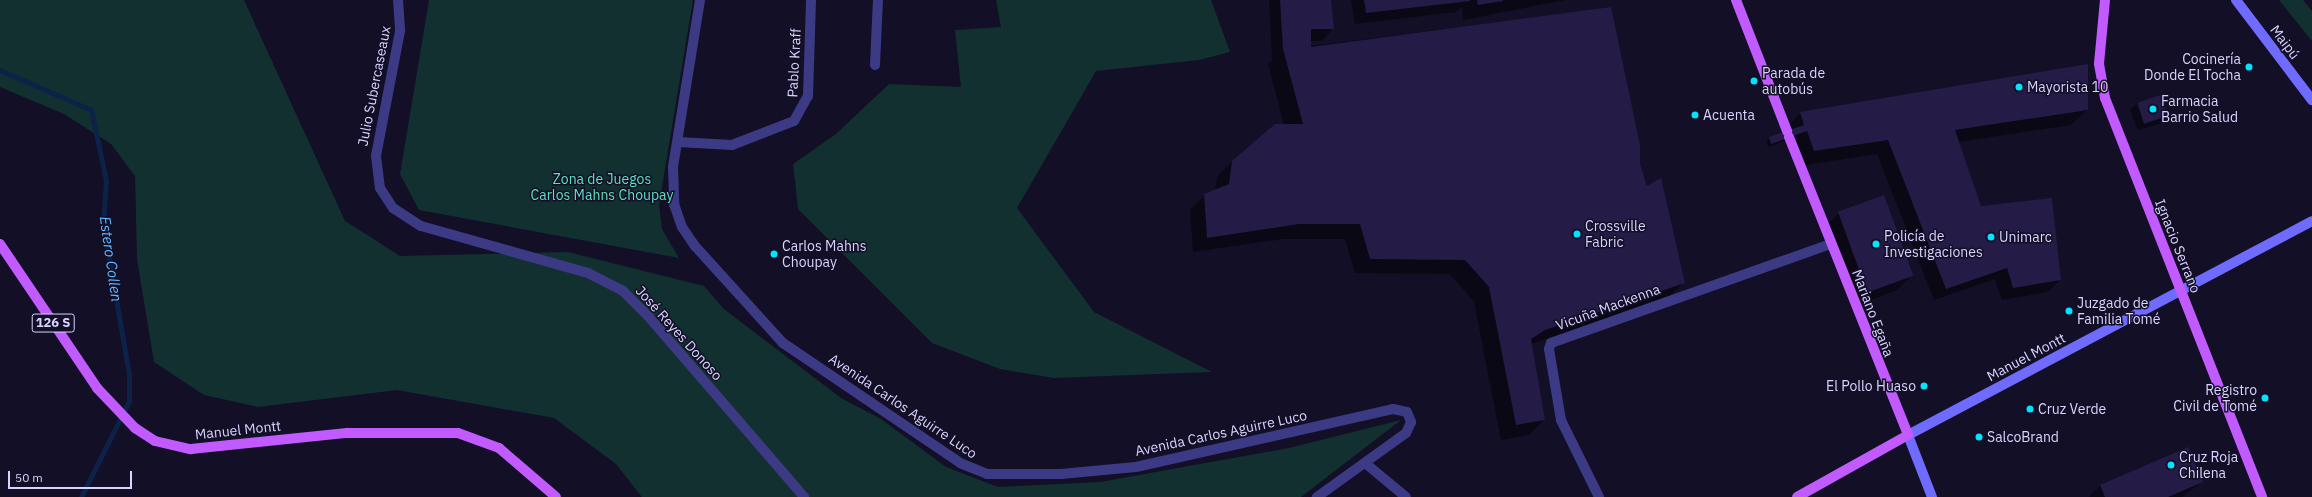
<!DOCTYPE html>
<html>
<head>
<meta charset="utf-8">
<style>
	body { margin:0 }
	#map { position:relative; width:2312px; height:497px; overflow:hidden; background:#130f26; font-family:"IBM Plex Sans",sans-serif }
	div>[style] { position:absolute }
	.green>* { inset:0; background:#12302f }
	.shadow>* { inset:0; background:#0007 }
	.stream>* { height:5px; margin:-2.5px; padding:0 2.5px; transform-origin:2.5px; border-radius:2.5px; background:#0c2248 }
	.building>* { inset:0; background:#241b47; transform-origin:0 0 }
	.minor>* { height:10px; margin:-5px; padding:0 5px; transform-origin:5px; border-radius:5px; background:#3d3a85 }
	.secondary>* { height:10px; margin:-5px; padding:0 5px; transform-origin:5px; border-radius:5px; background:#6f6bff }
	.primary>* { height:10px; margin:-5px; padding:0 5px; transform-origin:5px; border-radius:5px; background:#c25bff }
	.dots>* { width:11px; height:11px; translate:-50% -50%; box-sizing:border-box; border:2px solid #130f26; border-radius:50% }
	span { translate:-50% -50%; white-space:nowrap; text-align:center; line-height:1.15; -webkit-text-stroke:3px #130f26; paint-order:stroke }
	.shield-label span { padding:1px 3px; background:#130f26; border:1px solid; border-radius:3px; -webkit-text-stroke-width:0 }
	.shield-label { font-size:13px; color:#d9d4ff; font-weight:700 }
	.street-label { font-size:14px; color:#d9d4ff }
	.poi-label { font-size:14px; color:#d9d4ff }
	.right { translate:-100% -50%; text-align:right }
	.left { translate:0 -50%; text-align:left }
	.park-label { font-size:14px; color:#5fe0c0 }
	.water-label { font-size:15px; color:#62b6ff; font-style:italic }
	.scale { position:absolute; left:8px; top:471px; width:124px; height:18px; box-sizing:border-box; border:2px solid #d9d4ff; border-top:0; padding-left:5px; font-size:12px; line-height:14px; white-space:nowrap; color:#d9d4ff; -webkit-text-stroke:3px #130f26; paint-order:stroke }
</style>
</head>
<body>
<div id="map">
	<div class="green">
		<i style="clip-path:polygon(0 0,244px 0,345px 221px,400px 256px,568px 252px,704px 286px,724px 309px,841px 398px,881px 419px,946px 467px,998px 487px,1100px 482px,1289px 448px,1401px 420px,1301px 497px,642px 497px,616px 464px,554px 418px,397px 390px,258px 407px,204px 395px,154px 362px,137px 259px,135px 176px,111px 144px,64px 114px,0 87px)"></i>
		<i style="clip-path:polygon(429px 0,693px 0,659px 205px,662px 229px,679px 258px,419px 210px,400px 174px)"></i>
		<i style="clip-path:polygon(996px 0,1211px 0,1230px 52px,1199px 60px,1096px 71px,1017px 208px,1094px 312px,1212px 372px,1054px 378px,1000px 369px,932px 343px,798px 209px,793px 164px,836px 134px,889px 84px,961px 87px,955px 30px,1001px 27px)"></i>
		<i style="clip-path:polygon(2279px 0,2303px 0,2312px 11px,2312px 41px)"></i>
	</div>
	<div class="shadow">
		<i style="clip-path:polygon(1269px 0,1329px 0,1333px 29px,1322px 41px,1310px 41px,1310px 46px,1610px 9px,1639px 164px,1684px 282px,1669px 297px,1531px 344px,1544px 420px,1529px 435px,1501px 440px,1474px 302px,1450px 274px,1355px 273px,1345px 239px,1283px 239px,1193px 252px,1190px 210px,1205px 195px,1215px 191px,1217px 177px,1232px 161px,1284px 125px,1268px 64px,1272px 61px)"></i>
		<i style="clip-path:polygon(1351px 0,1565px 0,1463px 20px,1462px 7px,1456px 12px,1355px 24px)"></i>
		<i style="clip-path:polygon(2138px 102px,2167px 116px,2159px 124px,2138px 130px,2130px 110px)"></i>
		<i style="clip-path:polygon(2087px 110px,2071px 125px,1958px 142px,1981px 207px,2060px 280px,2048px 292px,2002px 300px,1995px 279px,1934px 300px,1877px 154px,1799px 166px,1790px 139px,1768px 147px,1766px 141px,1787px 132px,1786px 128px,1801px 113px)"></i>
		<i style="clip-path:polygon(1839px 213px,1912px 275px,1897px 290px,1853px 307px,1824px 228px)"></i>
		<i style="clip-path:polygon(2202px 482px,2182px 497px,2089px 497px,2101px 485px)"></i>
	</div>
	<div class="stream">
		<i style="left:0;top:70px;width:99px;rotate:23.7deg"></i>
		<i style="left:91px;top:110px;width:72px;rotate:77.9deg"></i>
		<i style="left:106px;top:180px;width:44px;rotate:93.9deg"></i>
		<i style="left:103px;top:224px;width:152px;rotate:80.2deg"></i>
		<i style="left:129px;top:374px;width:27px;rotate:90deg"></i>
		<i style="left:129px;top:401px;width:107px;rotate:116.6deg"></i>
	</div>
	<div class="building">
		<i style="clip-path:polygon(1280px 0,1331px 0,1334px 29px,1311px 29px,1311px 47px,1611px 7px,1640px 145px,1640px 164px,1647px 186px,1661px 178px,1685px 283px,1545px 330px,1531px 339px,1545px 420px,1516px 425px,1489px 287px,1465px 260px,1370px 259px,1360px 224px,1299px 224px,1207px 238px,1204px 194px,1229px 184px,1232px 161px,1275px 124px,1303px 124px,1283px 49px)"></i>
		<i style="clip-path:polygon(1364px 0,1470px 0,1470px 1px,1366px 13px)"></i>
		<i style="clip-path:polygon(1477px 0,1503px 0,1503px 1px,1478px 5px)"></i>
		<i style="clip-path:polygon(2088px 64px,2088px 110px,1955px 130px,1981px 206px,2052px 198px,2061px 280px,2013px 288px,2007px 268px,1946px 289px,1888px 140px,1814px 151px,1807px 131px,1771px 144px,1769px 137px,1804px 125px,1800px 112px)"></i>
		<i style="left:2161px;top:95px;width:22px;height:25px;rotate:72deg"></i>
		<i style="left:1884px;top:195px;width:86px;height:49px;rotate:70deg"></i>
		<i style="clip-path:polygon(2188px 447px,2203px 482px,2168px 497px,2105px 497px,2100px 485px)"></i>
	</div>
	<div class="minor">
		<i style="left:398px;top:0;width:31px;rotate:86deg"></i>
		<i style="left:400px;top:31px;width:127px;rotate:100.9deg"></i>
		<i style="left:376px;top:156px;width:32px;rotate:83deg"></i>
		<i style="left:380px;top:188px;width:24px;rotate:57deg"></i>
		<i style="left:393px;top:208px;width:33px;rotate:33deg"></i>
		<i style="left:421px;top:226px;width:173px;rotate:15.7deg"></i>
		<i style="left:588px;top:273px;width:39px;rotate:27deg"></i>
		<i style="left:623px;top:291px;width:35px;rotate:45deg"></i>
		<i style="left:648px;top:316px;width:239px;rotate:49.2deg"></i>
		<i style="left:700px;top:0;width:169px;rotate:99.2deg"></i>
		<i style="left:673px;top:167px;width:37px;rotate:88deg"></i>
		<i style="left:674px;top:204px;width:24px;rotate:71deg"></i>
		<i style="left:682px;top:227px;width:23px;rotate:56deg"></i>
		<i style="left:695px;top:246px;width:131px;rotate:47.8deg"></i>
		<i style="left:783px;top:343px;width:214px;rotate:34.1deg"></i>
		<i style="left:960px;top:463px;width:29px;rotate:22deg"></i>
		<i style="left:987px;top:474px;width:74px"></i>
		<i style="left:1061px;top:474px;width:75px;rotate:-5.3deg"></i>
		<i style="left:1136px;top:467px;width:263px;rotate:-12.7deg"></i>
		<i style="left:1393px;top:409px;width:14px;rotate:12deg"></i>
		<i style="left:1407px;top:412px;width:11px;rotate:68deg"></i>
		<i style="left:1411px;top:422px;width:12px;rotate:114deg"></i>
		<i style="left:1406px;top:433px;width:110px;rotate:144.3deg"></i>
		<i style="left:875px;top:65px;width:65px;rotate:-87.4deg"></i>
		<i style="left:678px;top:142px;width:54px;rotate:3.2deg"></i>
		<i style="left:732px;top:145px;width:66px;rotate:-21.2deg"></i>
		<i style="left:794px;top:121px;width:29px;rotate:-61deg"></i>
		<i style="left:808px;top:96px;width:96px;rotate:-88.2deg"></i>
		<i style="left:1365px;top:463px;width:53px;rotate:39.7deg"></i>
		<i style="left:1599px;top:497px;width:86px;rotate:-116.3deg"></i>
		<i style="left:1561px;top:420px;width:72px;rotate:-99.6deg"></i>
		<i style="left:1549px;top:349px;width:6px;rotate:-72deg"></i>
		<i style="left:1551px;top:343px;width:297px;rotate:-19.5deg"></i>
	</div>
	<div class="secondary">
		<i style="left:2236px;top:0;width:126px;rotate:52.8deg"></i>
		<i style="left:1932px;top:497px;width:66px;rotate:-111.2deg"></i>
		<i style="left:1908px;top:435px;width:457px;rotate:-27.9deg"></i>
	</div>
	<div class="primary">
		<i style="left:1736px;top:0;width:141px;rotate:68.7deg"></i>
		<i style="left:2105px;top:0;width:64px;rotate:95.4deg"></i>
		<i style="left:2099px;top:64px;width:35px;rotate:80deg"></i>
		<i style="left:2105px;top:98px;width:429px;rotate:68.5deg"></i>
		<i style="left:1789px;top:137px;width:321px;rotate:68.2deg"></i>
		<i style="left:1908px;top:435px;width:127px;rotate:150.8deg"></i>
		<i style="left:0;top:244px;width:174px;rotate:56deg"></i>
		<i style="left:97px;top:388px;width:55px;rotate:46.5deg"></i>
		<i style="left:135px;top:428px;width:24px;rotate:33deg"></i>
		<i style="left:155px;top:441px;width:37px;rotate:13deg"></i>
		<i style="left:191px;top:449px;width:157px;rotate:-5.9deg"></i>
		<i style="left:347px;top:433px;width:111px"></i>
		<i style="left:458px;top:433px;width:44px;rotate:20.1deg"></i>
		<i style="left:499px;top:448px;width:75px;rotate:40.7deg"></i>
	</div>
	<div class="dots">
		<i style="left:2249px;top:67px;background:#00e5ff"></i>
		<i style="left:1754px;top:81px;background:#00e5ff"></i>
		<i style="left:2019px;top:87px;background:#00e5ff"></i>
		<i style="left:2153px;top:109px;background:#00e5ff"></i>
		<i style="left:1695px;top:115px;background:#00e5ff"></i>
		<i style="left:1577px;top:234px;background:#00e5ff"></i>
		<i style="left:1991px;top:237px;background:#00e5ff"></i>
		<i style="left:1876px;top:244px;background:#00e5ff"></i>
		<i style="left:774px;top:254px;background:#00e5ff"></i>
		<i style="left:2069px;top:311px;background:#00e5ff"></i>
		<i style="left:1924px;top:386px;background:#00e5ff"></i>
		<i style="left:2265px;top:398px;background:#00e5ff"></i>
		<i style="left:2030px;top:409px;background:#00e5ff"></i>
		<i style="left:1979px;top:437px;background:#00e5ff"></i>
		<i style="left:2171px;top:465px;background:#00e5ff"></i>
	</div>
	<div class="shield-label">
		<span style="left:53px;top:323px">126 S</span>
	</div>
	<div class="street-label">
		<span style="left:2285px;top:42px;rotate:53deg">Maipú</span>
		<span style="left:794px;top:63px;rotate:-87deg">Pablo Kraff</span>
		<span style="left:374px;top:86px;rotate:-79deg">Julio Subercaseaux</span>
		<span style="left:2178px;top:246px;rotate:68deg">Ignacio Serrano</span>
		<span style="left:1608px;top:307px;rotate:-20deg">Vicuña Mackenna</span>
		<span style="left:1873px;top:313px;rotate:69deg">Mariano Egaña</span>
		<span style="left:679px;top:333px;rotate:48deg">José Reyes Donoso</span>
		<span style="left:2026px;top:357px;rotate:-28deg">Manuel Montt</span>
		<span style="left:903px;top:406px;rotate:34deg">Avenida Carlos Aguirre Luco</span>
		<span style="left:238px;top:430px;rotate:-6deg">Manuel Montt</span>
		<span style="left:1221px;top:433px;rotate:-12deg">Avenida Carlos Aguirre Luco</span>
	</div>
	<div class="poi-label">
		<span class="right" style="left:2241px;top:67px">Cocinería<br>Donde El Tocha</span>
		<span class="left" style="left:1762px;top:81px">Parada de<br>autobús</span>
		<span class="left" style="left:2027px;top:87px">Mayorista 10</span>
		<span class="left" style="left:2161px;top:109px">Farmacia<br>Barrio Salud</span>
		<span class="left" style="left:1703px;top:115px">Acuenta</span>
		<span class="left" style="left:1585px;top:234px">Crossville<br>Fabric</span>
		<span class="left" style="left:1884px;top:244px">Policía de<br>Investigaciones</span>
		<span class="left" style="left:1999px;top:237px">Unimarc</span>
		<span class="left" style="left:782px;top:254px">Carlos Mahns<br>Choupay</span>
		<span class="left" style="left:2077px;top:311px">Juzgado de<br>Familia Tomé</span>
		<span class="right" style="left:1916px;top:386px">El Pollo Huaso</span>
		<span class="right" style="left:2257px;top:398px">Registro<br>Civil de Tomé</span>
		<span class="left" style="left:2038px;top:409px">Cruz Verde</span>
		<span class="left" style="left:1987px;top:437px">SalcoBrand</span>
		<span class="left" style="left:2179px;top:465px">Cruz Roja<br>Chilena</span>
	</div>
	<div class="park-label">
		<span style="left:602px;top:187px">Zona de Juegos<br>Carlos Mahns Choupay</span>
	</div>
	<div class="water-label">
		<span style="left:111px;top:259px;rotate:82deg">Estero Collen</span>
	</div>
	<div class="scale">50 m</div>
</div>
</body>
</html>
